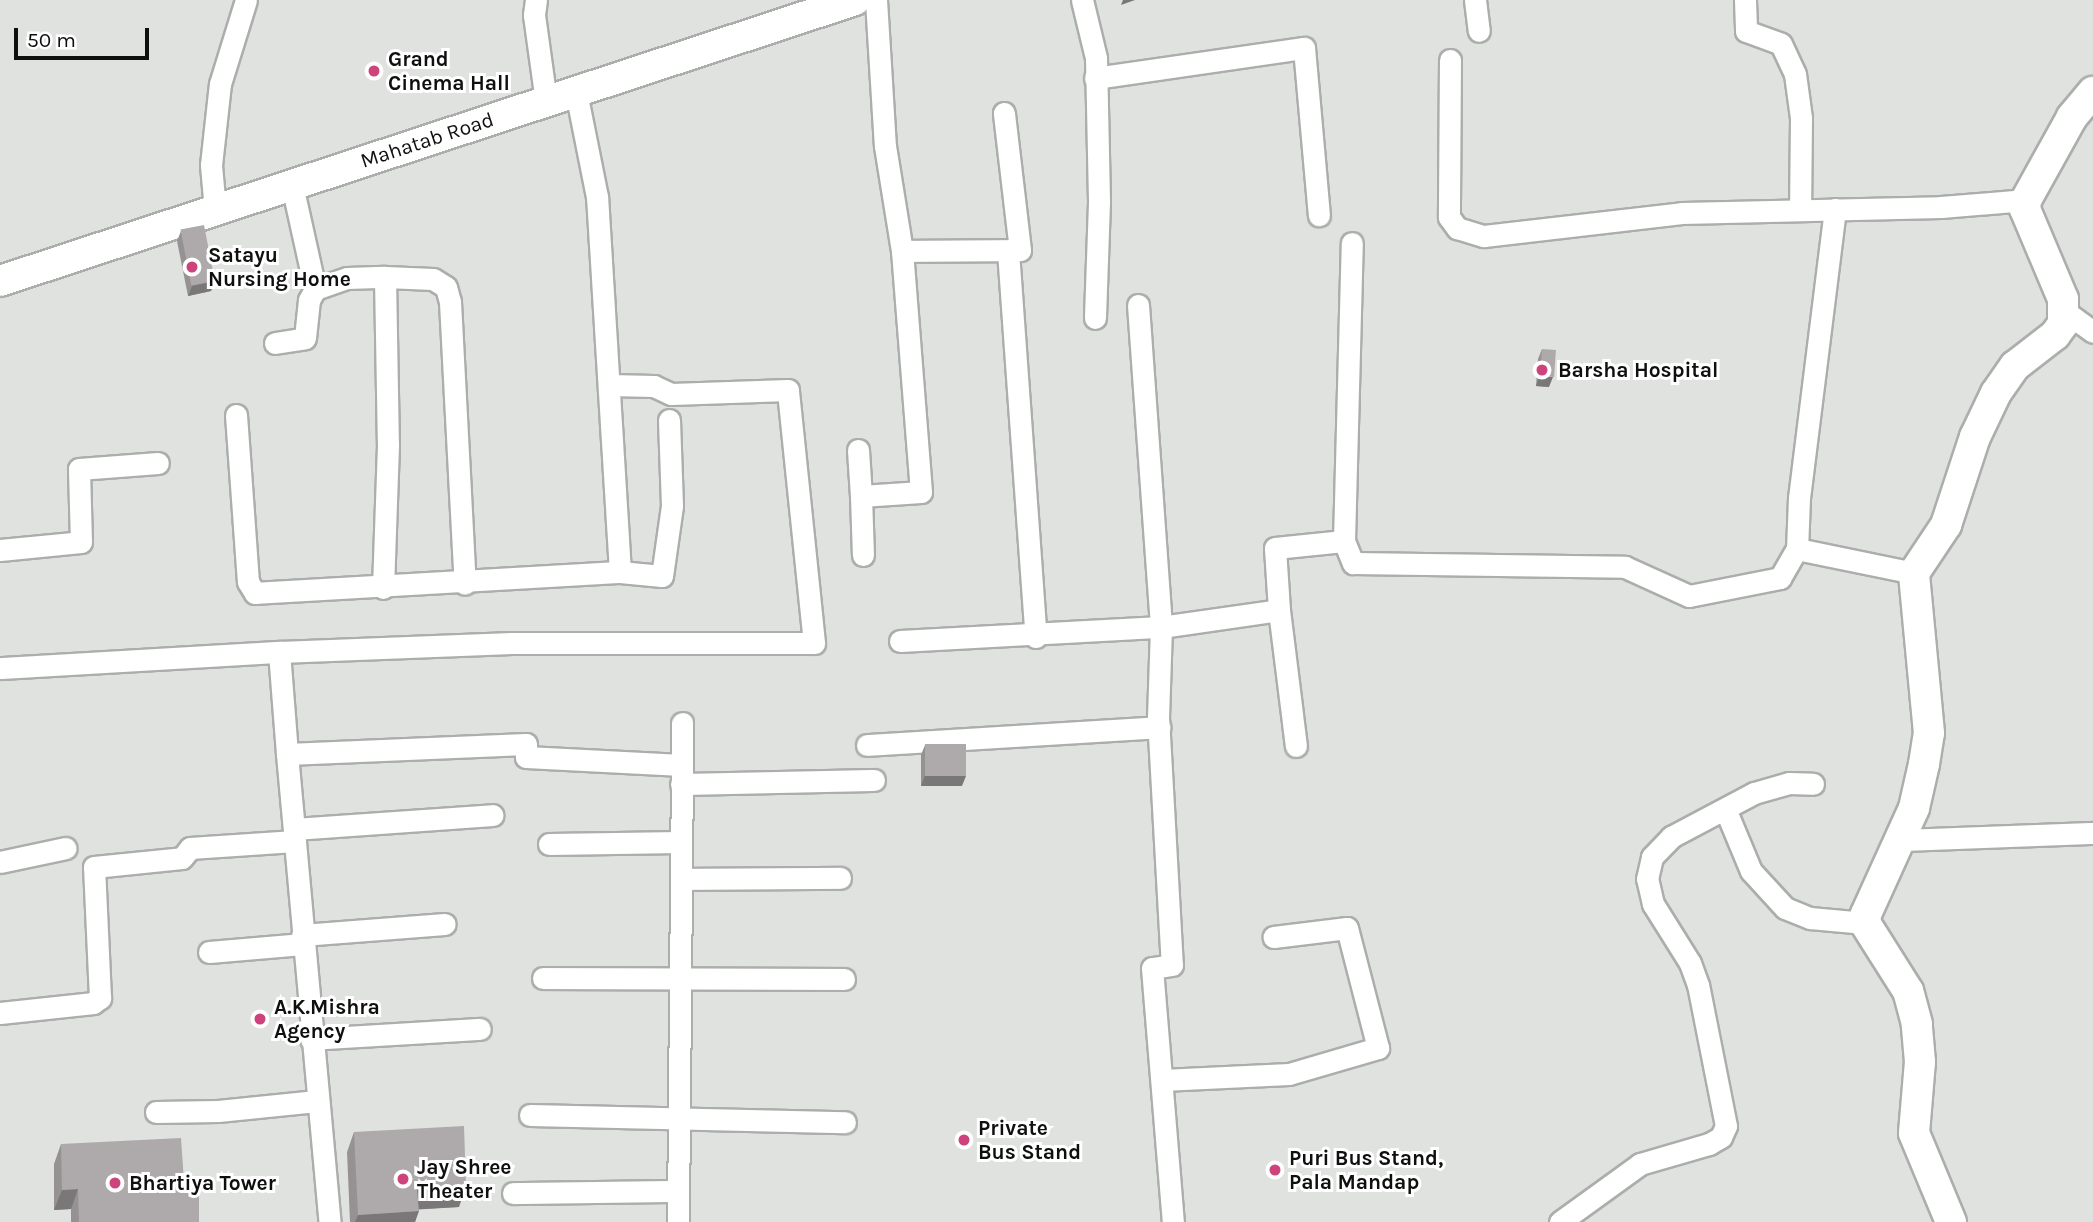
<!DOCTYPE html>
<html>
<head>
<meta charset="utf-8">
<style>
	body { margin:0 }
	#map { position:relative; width:2093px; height:1222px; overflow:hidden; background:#dfe2df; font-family:Karla,sans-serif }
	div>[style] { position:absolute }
	.roads { filter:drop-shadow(2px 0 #abaeab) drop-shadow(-2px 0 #abaeab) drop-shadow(0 2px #abaeab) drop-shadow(0 -2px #abaeab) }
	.street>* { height:21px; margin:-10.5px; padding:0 10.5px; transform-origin:10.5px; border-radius:10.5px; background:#fff }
	.secondary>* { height:30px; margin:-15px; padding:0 15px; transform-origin:15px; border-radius:15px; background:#fff }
	.wall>* { inset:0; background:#969293 }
	.shaded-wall>* { inset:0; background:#7a7778 }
	.building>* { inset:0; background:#aeaaab; transform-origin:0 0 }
	.dots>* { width:19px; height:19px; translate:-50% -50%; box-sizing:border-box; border:4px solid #fff; border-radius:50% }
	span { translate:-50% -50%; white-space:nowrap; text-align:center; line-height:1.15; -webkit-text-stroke:6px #fff; paint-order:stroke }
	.poi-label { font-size:21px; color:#0e0f0e; font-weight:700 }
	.left { translate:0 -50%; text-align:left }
	.street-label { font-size:21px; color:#0e0f0e }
	.scale { position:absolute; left:14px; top:28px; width:135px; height:32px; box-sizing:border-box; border:4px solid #0e0f0e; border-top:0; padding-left:9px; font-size:21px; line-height:24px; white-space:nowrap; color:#0e0f0e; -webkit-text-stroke:5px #fff; paint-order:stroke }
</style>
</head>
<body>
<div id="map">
	<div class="roads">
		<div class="street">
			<i style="left:536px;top:0;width:15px;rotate:98deg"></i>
			<i style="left:534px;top:15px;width:88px;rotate:82.1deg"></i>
			<i style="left:876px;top:0;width:146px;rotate:86.5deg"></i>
			<i style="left:885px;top:146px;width:106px;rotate:80.8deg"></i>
			<i style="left:902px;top:251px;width:118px;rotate:-0.5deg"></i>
			<i style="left:1020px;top:250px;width:138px;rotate:-96.7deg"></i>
			<i style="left:1082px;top:0;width:60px;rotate:76.4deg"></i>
			<i style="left:1096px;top:58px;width:144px;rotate:88.8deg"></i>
			<i style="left:1099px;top:202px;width:116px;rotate:92deg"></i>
			<i style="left:1475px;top:0;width:31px;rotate:83deg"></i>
			<i style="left:1745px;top:0;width:31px;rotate:88deg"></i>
			<i style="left:1746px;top:31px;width:37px;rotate:20deg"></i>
			<i style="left:1781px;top:44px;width:33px;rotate:65deg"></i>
			<i style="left:1795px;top:74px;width:44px;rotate:82.2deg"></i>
			<i style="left:1801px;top:118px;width:91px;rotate:90.6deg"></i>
			<i style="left:1450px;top:60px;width:157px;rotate:90.4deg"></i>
			<i style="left:1449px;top:217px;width:14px;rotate:54deg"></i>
			<i style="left:1457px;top:228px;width:28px;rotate:17deg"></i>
			<i style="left:1484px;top:236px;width:199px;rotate:-6.6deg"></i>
			<i style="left:1682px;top:213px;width:259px;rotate:-1.3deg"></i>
			<i style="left:1941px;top:207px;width:85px;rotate:-4.7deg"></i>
			<i style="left:1095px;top:78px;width:211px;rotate:-8.2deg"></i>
			<i style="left:1304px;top:48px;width:168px;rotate:84.9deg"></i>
			<i style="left:292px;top:185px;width:107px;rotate:77.5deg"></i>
			<i style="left:1835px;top:209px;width:291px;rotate:97.1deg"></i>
			<i style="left:1799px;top:498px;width:51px;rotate:92.2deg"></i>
			<i style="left:1797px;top:549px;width:119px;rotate:11.6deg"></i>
			<i style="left:215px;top:210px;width:45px;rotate:-95.1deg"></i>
			<i style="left:211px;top:165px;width:81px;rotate:-83.7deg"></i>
			<i style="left:220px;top:84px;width:88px;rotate:-72.8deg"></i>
			<i style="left:1008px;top:251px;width:387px;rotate:85.9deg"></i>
			<i style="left:385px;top:277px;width:48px;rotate:2.4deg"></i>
			<i style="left:433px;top:279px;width:15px;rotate:32deg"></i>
			<i style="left:446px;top:287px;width:16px;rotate:75deg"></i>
			<i style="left:450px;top:302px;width:282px;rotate:87deg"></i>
			<i style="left:1138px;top:305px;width:323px;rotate:85.9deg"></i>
			<i style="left:1161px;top:627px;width:90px;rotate:91.9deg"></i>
			<i style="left:1158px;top:717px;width:248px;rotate:86.8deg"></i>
			<i style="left:1172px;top:965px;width:20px;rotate:171deg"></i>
			<i style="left:1152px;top:968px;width:255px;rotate:85.3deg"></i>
			<i style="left:2063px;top:310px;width:37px;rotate:36deg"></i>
			<i style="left:275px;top:343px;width:30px;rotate:-9deg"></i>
			<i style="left:305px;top:338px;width:38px;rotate:-84deg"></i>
			<i style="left:309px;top:300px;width:13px;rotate:-61deg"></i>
			<i style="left:315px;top:289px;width:34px;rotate:-19deg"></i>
			<i style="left:347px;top:278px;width:38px;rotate:-2deg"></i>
			<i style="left:385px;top:277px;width:168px;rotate:89deg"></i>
			<i style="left:388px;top:445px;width:143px;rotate:92deg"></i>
			<i style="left:236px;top:415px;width:167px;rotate:85.9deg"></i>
			<i style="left:248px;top:582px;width:13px;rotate:58deg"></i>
			<i style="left:255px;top:593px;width:366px;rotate:-3.3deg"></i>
			<i style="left:620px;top:572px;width:376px;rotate:-93.5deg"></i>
			<i style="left:597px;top:197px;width:107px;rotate:-101.3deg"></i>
			<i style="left:858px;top:450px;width:46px;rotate:86.3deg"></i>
			<i style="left:861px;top:496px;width:60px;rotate:-3.8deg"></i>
			<i style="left:921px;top:492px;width:242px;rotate:-94.5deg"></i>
			<i style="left:861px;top:496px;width:59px;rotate:88.1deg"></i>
			<i style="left:1344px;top:541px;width:24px;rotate:68deg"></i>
			<i style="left:1353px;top:563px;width:272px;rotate:0.8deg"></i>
			<i style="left:1625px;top:567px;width:70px;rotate:24.4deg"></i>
			<i style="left:1689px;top:596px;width:93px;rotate:-11.2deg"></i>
			<i style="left:1780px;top:578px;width:34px;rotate:-60deg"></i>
			<i style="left:0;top:550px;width:81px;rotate:-5.6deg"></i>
			<i style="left:81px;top:542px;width:73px;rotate:-91.6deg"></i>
			<i style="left:79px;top:469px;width:79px;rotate:-4.3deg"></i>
			<i style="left:620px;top:572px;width:42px;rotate:5.4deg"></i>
			<i style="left:662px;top:576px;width:71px;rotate:-81.9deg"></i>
			<i style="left:672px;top:506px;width:86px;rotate:-92deg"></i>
			<i style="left:1279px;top:610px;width:137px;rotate:82.9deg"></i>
			<i style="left:900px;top:641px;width:261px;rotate:-3.1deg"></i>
			<i style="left:1161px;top:627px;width:119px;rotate:-8.2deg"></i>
			<i style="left:1279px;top:610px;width:62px;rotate:-93.7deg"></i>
			<i style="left:1275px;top:548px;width:69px;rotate:-5.8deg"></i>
			<i style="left:1344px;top:541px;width:298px;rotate:-88.5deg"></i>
			<i style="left:279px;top:652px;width:233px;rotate:-2.2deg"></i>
			<i style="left:512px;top:643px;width:302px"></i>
			<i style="left:814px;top:643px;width:254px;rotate:-95.9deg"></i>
			<i style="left:788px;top:390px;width:117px;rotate:178deg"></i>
			<i style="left:671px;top:394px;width:19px;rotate:-155deg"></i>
			<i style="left:654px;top:386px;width:45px;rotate:-178.7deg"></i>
			<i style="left:0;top:668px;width:279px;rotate:-3.3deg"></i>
			<i style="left:279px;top:652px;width:102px;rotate:85.5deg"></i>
			<i style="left:287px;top:754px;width:239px;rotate:-2.4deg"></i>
			<i style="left:526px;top:744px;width:13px;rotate:90deg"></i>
			<i style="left:526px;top:757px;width:156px;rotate:2.9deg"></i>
			<i style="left:867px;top:745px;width:293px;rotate:-3.5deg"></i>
			<i style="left:287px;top:754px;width:470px;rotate:84.8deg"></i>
			<i style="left:681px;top:784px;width:193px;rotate:-1.2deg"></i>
			<i style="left:1726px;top:811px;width:65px;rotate:67.4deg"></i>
			<i style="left:1751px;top:871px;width:50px;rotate:47.4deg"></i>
			<i style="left:1785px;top:908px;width:27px;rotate:22deg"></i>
			<i style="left:1810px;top:918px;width:55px;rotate:5.2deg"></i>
			<i style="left:294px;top:829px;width:199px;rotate:-4deg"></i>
			<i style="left:1900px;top:840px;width:193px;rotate:-2.1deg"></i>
			<i style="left:549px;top:844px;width:132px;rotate:-0.9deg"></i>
			<i style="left:0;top:862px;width:67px;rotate:-12deg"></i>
			<i style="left:681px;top:879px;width:159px;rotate:-0.4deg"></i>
			<i style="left:302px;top:935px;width:143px;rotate:-4.4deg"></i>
			<i style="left:209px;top:952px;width:94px;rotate:-4.9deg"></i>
			<i style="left:543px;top:978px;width:301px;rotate:0.2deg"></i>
			<i style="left:0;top:1013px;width:94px;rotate:-6.1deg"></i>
			<i style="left:93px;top:1003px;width:9px;rotate:-36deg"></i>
			<i style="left:100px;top:998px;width:131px;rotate:-92.6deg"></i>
			<i style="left:94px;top:867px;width:88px;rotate:-5.8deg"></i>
			<i style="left:182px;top:858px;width:13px;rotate:-51deg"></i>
			<i style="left:190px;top:848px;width:105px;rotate:-3.8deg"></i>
			<i style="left:311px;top:1039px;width:169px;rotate:-3.4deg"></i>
			<i style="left:1162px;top:1080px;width:127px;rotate:-2.7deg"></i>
			<i style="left:1289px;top:1074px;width:93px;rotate:-16.3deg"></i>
			<i style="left:1378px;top:1048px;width:124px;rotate:-104.5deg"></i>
			<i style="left:1347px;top:928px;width:74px;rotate:173deg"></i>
			<i style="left:156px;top:1112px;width:62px;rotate:-0.9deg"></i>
			<i style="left:218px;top:1111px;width:99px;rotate:-5.8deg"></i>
			<i style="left:530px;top:1115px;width:315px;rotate:1.3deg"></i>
			<i style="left:513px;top:1193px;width:165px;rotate:-0.7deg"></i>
			<i style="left:678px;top:1222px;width:499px;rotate:-89.5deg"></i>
			<i style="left:1560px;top:1222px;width:99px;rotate:-35.9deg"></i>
			<i style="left:1640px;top:1164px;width:72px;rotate:-16.2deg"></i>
			<i style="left:1709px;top:1144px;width:14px;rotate:-30deg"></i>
			<i style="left:1721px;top:1137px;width:12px;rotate:-66deg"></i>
			<i style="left:1726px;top:1126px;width:144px;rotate:-101.2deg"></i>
			<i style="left:1698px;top:985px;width:23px;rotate:-110deg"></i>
			<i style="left:1690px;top:963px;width:70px;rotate:-122.1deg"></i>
			<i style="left:1653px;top:904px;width:26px;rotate:-103deg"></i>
			<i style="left:1647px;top:879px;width:23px;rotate:-77deg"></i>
			<i style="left:1652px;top:857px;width:28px;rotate:-46deg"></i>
			<i style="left:1671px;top:837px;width:94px;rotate:-27.9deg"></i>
			<i style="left:1754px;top:793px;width:36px;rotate:-16deg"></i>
			<i style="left:1789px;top:783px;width:24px;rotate:2deg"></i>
		</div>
		<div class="secondary">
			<i style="left:0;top:281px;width:900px;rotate:-18.19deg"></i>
			<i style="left:1951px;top:1222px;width:96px;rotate:-112.6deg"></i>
			<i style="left:1914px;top:1133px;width:71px;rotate:-85.2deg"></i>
			<i style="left:1920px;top:1062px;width:38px;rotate:-95deg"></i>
			<i style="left:1917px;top:1024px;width:34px;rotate:-105deg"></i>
			<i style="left:1908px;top:991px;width:80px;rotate:-122.3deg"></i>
			<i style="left:1865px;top:923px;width:9px;rotate:-84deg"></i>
			<i style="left:1866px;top:914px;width:116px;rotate:-65.6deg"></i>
			<i style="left:1914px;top:808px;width:45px;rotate:-77.2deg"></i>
			<i style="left:1924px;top:764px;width:31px;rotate:-81deg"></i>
			<i style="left:1929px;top:733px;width:161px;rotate:-95.4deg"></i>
			<i style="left:1914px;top:573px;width:58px;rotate:-56.3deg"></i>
			<i style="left:1946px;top:525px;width:93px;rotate:-71.8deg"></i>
			<i style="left:1975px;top:437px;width:49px;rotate:-64.5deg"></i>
			<i style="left:1996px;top:393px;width:33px;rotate:-55deg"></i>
			<i style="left:2015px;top:366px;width:51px;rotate:-37.8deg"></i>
			<i style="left:2055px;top:335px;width:14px;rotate:-54deg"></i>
			<i style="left:2063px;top:324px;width:25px;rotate:-90deg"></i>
			<i style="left:2063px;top:299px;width:98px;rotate:-112.9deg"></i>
			<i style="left:2025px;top:209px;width:9px;rotate:-84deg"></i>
			<i style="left:2026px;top:200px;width:95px;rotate:-61deg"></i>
			<i style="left:2072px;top:117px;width:33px;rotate:-50deg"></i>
		</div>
	</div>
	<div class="wall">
		<i style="clip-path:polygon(181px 231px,215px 281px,211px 291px,188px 296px,177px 241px)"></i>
		<i style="clip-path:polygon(1542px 349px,1549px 387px,1536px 386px,1538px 359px)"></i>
		<i style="clip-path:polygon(925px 745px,962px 786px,921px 786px,921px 755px)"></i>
		<i style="clip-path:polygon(354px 1132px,459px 1207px,419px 1209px,415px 1222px,350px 1222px,347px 1152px)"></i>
		<i style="clip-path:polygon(61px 1144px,199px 1222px,71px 1222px,71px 1209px,54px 1210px,54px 1164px)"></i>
	</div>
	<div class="shaded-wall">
		<i style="clip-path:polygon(1123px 0,1135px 0,1121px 5px)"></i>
		<i style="clip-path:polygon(215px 281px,211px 291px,188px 296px,192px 286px)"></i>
		<i style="clip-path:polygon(1539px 376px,1553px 377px,1549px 387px,1536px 386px)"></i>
		<i style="clip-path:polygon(925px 775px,966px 776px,962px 786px,921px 786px)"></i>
		<i style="clip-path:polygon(466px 1187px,459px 1207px,410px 1210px,417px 1189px)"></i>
		<i style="clip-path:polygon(78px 1189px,71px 1209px,54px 1210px,62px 1190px)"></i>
		<i style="clip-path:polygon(419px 1211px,415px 1222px,355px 1222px,358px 1215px)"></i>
	</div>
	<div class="building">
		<i style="left:204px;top:225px;width:57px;height:24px;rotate:79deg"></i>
		<i style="left:1542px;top:349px;width:14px;height:27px;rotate:4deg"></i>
		<i style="left:966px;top:744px;width:32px;height:41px;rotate:90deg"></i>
		<i style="clip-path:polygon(464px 1126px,466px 1187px,417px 1189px,419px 1211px,358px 1215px,354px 1132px)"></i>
		<i style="clip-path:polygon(181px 1138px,184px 1182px,199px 1183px,199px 1222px,79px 1222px,78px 1189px,62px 1190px,61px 1144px)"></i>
	</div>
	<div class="dots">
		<i style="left:374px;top:71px;background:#cd437b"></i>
		<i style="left:192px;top:267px;background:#cd437b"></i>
		<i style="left:1542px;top:370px;background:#cd437b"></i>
		<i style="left:260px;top:1019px;background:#cd437b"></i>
		<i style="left:964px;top:1140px;background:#cd437b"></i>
		<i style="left:1275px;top:1170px;background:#cd437b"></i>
		<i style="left:403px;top:1179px;background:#cd437b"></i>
		<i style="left:115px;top:1183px;background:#cd437b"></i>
	</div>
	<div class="poi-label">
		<span class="left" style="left:388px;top:71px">Grand<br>Cinema Hall</span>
		<span class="left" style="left:208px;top:267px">Satayu<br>Nursing Home</span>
		<span class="left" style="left:1558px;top:370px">Barsha Hospital</span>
		<span class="left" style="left:274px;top:1019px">A.K.Mishra<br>Agency</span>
		<span class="left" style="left:978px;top:1140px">Private<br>Bus Stand</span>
		<span class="left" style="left:1289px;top:1170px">Puri Bus Stand,<br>Pala Mandap</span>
		<span class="left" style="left:417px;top:1179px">Jay Shree<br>Theater</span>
		<span class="left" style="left:129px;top:1183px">Bhartiya Tower</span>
	</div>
	<div class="street-label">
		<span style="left:427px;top:140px;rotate:-18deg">Mahatab Road</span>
	</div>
	<div class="scale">50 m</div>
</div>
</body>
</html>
